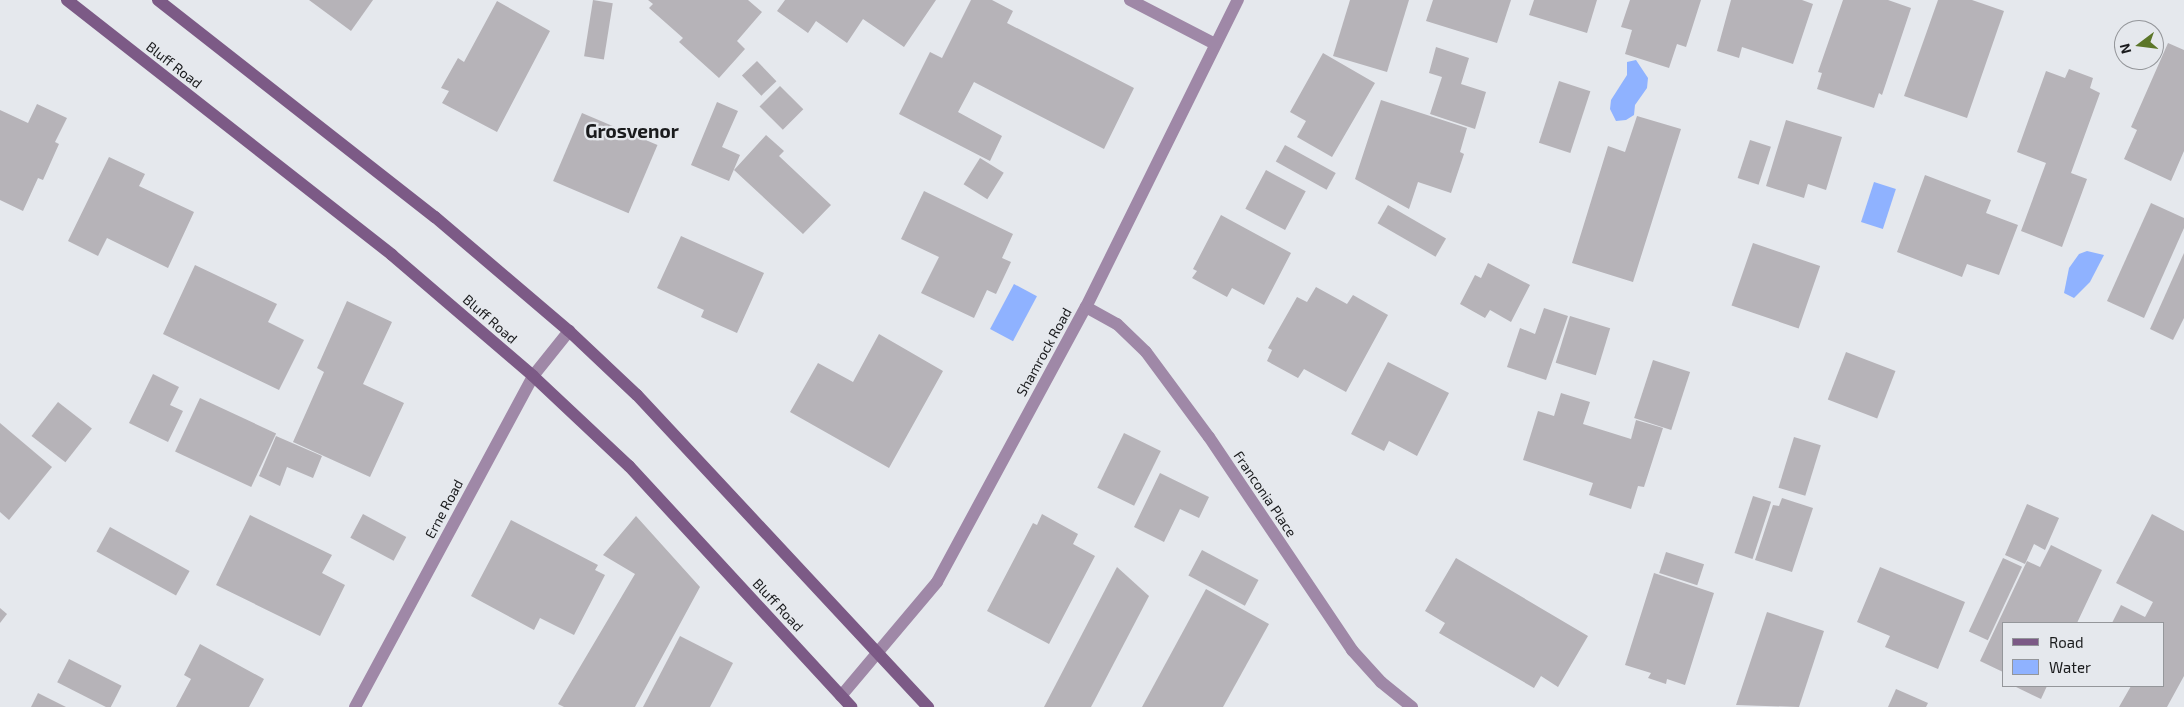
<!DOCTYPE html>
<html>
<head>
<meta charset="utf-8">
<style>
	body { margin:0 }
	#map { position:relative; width:2184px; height:707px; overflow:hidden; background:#e5e8ed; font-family:"Exo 2",sans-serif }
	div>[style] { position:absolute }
	.water>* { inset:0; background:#8fb2ff; transform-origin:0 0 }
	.building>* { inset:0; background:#b6b3b8; transform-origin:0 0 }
	.street>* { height:12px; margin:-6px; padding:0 6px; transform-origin:6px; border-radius:6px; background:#9f88a7 }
	.secondary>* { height:12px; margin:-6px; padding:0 6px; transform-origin:6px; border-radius:6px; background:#7c5a86 }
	span { translate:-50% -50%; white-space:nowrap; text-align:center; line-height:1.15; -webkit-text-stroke:4.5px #e5e8ed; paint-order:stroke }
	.street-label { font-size:14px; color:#1a1b1d }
	.district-label { font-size:19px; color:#1a1b1d; font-weight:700 }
	.legend { position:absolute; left:2002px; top:622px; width:162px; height:65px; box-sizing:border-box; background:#e5e8ed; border:1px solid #94969a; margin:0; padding:6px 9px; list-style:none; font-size:15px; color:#1a1b1d }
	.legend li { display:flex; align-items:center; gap:10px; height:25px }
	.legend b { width:25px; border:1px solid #94969a }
	.north { position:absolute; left:2114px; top:20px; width:50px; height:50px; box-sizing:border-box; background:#e5e8ed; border:1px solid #94969a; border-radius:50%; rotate:255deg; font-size:14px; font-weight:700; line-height:20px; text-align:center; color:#1a1b1d }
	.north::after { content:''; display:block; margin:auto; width:18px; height:22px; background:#5c7629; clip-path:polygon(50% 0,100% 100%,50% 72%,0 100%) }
</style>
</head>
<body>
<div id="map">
	<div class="water">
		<i style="clip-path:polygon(1636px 60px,1648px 78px,1647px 88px,1635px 105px,1634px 115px,1626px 120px,1616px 121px,1610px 109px,1611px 100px,1627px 75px,1627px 62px)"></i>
		<i style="left:1874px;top:182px;width:23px;height:42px;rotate:18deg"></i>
		<i style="clip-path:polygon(2087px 251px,2104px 255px,2090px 282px,2074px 298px,2064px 293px,2069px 268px,2079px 254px)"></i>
		<i style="left:1014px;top:284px;width:26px;height:51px;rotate:28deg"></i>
	</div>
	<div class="building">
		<i style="clip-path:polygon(309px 0,373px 0,351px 31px)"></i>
		<i style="left:593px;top:0;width:20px;height:57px;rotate:9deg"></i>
		<i style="clip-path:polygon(648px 0,748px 0,762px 12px,737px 41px,745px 49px,719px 78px,679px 42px,683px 38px,649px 8px,653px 4px)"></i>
		<i style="clip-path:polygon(785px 0,936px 0,904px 47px,863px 19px,847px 43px,816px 21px,808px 33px,777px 11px)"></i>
		<i style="clip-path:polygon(971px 0,992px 0,1013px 11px,1007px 23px,1134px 88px,1104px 149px,974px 82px,958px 112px,1002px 136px,990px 161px,899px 114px,930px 52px,942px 58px)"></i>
		<i style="clip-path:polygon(1350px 0,1409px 0,1387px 72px,1333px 56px)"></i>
		<i style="clip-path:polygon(1433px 0,1511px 0,1497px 43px,1426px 21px)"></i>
		<i style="clip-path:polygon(1534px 0,1597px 0,1587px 33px,1529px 15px)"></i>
		<i style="clip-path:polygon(1630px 0,1701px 0,1686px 47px,1677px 44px,1669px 68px,1625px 54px,1632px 30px,1621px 27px)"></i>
		<i style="clip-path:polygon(1731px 0,1802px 0,1813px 4px,1793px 64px,1742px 47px,1739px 58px,1717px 51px)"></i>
		<i style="clip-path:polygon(1843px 0,1888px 0,1911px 8px,1882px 95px,1879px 93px,1874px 108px,1817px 89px,1822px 73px,1818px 72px)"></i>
		<i style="clip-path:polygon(1938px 0,1972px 0,2004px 11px,1967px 118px,1904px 96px)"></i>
		<i style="clip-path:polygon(497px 1px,550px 31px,497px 132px,442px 103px,449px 91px,441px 88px,458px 58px,464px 62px)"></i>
		<i style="clip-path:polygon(2168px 43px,2184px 50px,2184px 151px,2171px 181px,2124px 159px,2137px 130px,2131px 127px)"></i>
		<i style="clip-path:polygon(1436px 47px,1469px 58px,1461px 84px,1486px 92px,1475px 129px,1430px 114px,1442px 77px,1429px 73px)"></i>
		<i style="clip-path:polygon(1323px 53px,1375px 83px,1332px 157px,1297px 137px,1306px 121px,1290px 112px)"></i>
		<i style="left:757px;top:61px;width:28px;height:21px;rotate:46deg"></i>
		<i style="clip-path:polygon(2069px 69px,2093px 78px,2090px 88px,2100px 93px,2071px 173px,2087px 179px,2062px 247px,2021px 231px,2046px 163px,2017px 152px,2046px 71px,2065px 78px)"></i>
		<i style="left:1559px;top:81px;width:33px;height:65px;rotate:18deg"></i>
		<i style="left:780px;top:86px;width:33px;height:29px;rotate:45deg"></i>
		<i style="clip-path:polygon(1381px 100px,1467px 128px,1460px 152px,1464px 154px,1451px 193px,1418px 182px,1409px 209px,1355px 179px)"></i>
		<i style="clip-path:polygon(717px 102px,738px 111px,722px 147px,740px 155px,729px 181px,691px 165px)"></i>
		<i style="clip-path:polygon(37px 104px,67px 118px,55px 142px,59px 144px,43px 180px,38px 178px,23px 211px,0 200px,0 110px,28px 123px)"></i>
		<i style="left:582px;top:113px;width:82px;height:74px;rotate:23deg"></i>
		<i style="clip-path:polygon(1637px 116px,1681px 129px,1633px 282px,1572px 263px,1608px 146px,1625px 152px)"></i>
		<i style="clip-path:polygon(1786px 120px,1842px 137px,1826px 190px,1808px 184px,1804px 198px,1766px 186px)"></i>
		<i style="clip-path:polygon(766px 135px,784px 151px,779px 156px,831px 205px,803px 234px,734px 170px)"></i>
		<i style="left:1750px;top:140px;width:22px;height:40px;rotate:18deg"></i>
		<i style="left:1285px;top:145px;width:58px;height:19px;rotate:29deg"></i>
		<i style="clip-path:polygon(109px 157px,145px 174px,139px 186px,194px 212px,168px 268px,107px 238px,98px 256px,68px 241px)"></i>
		<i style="left:980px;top:158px;width:28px;height:31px;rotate:32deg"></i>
		<i style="left:1266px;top:170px;width:45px;height:44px;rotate:28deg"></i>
		<i style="clip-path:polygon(1925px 175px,1991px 200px,1986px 213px,2018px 225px,1999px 275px,1967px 264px,1962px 277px,1897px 252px)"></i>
		<i style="clip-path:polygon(924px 191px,1013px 234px,1002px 258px,1011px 262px,996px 294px,987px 290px,974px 318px,921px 293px,939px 257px,901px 239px)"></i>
		<i style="clip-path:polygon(2151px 203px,2184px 218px,2184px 228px,2144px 318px,2107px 301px)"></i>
		<i style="left:1388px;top:205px;width:67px;height:21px;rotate:30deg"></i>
		<i style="clip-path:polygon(1221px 215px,1291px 253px,1264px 305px,1232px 288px,1227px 297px,1192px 278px,1197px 271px,1193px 269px)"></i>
		<i style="clip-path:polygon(681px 236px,764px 273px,737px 333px,701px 317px,704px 310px,657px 288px)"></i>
		<i style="left:1753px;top:243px;width:71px;height:66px;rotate:19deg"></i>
		<i style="clip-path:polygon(2184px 253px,2184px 318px,2173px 340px,2150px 329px)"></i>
		<i style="clip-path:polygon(1488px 263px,1530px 285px,1511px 322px,1490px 310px,1485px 318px,1460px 304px,1475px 275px,1481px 278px)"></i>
		<i style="clip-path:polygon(195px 265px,277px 304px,268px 322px,304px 340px,279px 390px,163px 334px)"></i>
		<i style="clip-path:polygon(1316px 287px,1347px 304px,1353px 295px,1388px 315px,1346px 392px,1304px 369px,1298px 378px,1267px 361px,1272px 350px,1268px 348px,1297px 297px,1307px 302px)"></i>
		<i style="clip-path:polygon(347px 301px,392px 322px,363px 384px,404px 403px,370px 477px,293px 442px,324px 372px,317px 368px)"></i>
		<i style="clip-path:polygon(1544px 308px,1568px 316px,1546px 380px,1507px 367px,1520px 328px,1535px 334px)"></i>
		<i style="left:1570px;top:316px;width:42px;height:49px;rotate:17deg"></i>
		<i style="clip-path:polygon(879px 334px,943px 371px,889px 468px,790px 412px,818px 363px,853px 382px)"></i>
		<i style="left:1846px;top:352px;width:53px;height:51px;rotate:21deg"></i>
		<i style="left:1653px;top:360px;width:39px;height:61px;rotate:18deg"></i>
		<i style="clip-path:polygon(1388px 362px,1449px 393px,1417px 456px,1389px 441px,1384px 451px,1351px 434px)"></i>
		<i style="clip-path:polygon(153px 374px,179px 387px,170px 405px,183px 411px,168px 442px,129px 423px)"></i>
		<i style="clip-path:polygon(1561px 393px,1590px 402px,1583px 424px,1631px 439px,1636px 420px,1663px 428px,1644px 487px,1638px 486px,1631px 509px,1589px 495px,1593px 483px,1523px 460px,1538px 411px,1554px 416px)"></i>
		<i style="left:200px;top:398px;width:84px;height:59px;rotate:25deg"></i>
		<i style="left:58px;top:402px;width:43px;height:43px;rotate:38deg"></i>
		<i style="clip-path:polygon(0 423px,52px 467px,9px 520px,0 512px)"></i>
		<i style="left:1124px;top:433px;width:41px;height:61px;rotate:26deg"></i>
		<i style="clip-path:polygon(276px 436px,322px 456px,313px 478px,287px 467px,280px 486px,259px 476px)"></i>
		<i style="left:1794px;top:437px;width:28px;height:53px;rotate:17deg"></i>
		<i style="clip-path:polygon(1160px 473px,1209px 497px,1199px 518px,1180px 509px,1164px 542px,1134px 527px)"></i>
		<i style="left:1753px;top:496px;width:19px;height:60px;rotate:18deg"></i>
		<i style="clip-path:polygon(1782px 498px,1813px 508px,1792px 572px,1755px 560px,1773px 505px,1779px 506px)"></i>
		<i style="clip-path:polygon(2027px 504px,2059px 518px,2045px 550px,2034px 544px,2025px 564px,2005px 555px)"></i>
		<i style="left:363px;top:514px;width:49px;height:27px;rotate:28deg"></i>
		<i style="clip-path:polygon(1042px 514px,1078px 534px,1073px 544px,1095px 556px,1049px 644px,987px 611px,1033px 523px,1037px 525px)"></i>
		<i style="clip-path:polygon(2152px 514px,2184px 531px,2184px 676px,2167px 707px,2119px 707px,2131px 686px,2163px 686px,2163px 623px,2112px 623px,2121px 605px,2145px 617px,2153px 602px,2116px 583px)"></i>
		<i style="clip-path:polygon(250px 515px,332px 555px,322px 573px,345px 585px,320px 636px,216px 585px)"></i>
		<i style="clip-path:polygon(636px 516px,700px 587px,635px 707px,564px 707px,558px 704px,635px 574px,603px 555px)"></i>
		<i style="clip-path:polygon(511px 520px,598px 565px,595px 570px,605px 575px,574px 635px,540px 618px,534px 630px,471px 596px)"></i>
		<i style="left:110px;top:527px;width:91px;height:28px;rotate:29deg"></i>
		<i style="clip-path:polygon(2051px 545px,2102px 570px,2077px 623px,2003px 623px,2003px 672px,1980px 661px,2027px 561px,2040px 567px)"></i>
		<i style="left:1202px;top:550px;width:64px;height:29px;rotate:28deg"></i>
		<i style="left:1666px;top:552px;width:40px;height:22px;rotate:18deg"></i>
		<i style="clip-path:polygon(1456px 558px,1588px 636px,1558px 687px,1541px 676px,1534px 688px,1439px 633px,1445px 623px,1425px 611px)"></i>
		<i style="left:2003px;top:558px;width:21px;height:81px;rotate:25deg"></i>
		<i style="clip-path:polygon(1117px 567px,1149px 596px,1091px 707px,1044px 707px)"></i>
		<i style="clip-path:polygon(1880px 567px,1965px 602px,1938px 669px,1885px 647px,1890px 636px,1857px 622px)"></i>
		<i style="clip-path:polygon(1654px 573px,1714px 593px,1685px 685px,1667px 679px,1666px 684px,1648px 678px,1651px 673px,1625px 665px)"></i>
		<i style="clip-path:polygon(1206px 589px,1269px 624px,1223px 707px,1142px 707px)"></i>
		<i style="clip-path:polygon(0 608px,7px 614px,0 623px)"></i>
		<i style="clip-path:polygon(1767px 612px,1824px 631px,1799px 707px,1736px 705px)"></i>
		<i style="clip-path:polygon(680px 636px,733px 663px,710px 707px,643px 707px)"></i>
		<i style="clip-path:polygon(200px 644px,264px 679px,249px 707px,176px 707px,191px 679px,184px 675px)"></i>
		<i style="left:69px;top:659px;width:59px;height:26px;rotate:27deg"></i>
		<i style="clip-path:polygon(2014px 686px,2047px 686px,2041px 699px)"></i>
		<i style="clip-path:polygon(1896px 689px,1928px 703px,1926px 707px,1888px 707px)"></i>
		<i style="clip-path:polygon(38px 693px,66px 707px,31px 707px)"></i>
	</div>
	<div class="street">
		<i style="left:1130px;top:0;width:96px;rotate:27.4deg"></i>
		<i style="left:1086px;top:307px;width:35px;rotate:29deg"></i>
		<i style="left:1117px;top:324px;width:40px;rotate:44deg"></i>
		<i style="left:1146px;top:352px;width:106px;rotate:53.5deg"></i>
		<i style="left:1209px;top:437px;width:257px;rotate:56.1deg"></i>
		<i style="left:1352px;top:650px;width:43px;rotate:47.8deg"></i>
		<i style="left:1381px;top:682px;width:40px;rotate:39deg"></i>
		<i style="left:841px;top:696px;width:149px;rotate:-49.9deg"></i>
		<i style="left:937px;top:582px;width:313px;rotate:-61.6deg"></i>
		<i style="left:1086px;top:307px;width:343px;rotate:-63.7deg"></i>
		<i style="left:355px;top:707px;width:376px;rotate:-61.7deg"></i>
		<i style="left:533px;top:376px;width:58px;rotate:-51.3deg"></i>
	</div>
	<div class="secondary">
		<i style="left:67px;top:0;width:413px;rotate:38.1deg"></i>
		<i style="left:392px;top:255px;width:186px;rotate:40.6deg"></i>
		<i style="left:533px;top:376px;width:132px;rotate:43.2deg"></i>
		<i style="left:629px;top:466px;width:328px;rotate:47.3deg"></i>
		<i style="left:158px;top:0;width:352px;rotate:38.1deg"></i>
		<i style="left:435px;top:217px;width:176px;rotate:40.4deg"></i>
		<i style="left:569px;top:331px;width:93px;rotate:43.3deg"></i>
		<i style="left:637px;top:395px;width:427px;rotate:47deg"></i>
	</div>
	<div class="street-label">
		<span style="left:174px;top:65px;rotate:38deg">Bluff Road</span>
		<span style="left:490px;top:319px;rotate:41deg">Bluff Road</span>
		<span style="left:1044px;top:352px;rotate:-61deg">Shamrock Road</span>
		<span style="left:1265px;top:494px;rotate:56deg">Franconia Place</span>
		<span style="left:444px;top:509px;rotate:-62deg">Erne Road</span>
		<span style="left:778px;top:605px;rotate:47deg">Bluff Road</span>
	</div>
	<div class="district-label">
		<span style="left:632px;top:131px">Grosvenor</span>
	</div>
	<ul class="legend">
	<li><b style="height:6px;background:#7c5a86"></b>Road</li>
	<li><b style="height:14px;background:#8fb2ff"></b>Water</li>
	</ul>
	<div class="north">N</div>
</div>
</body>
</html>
